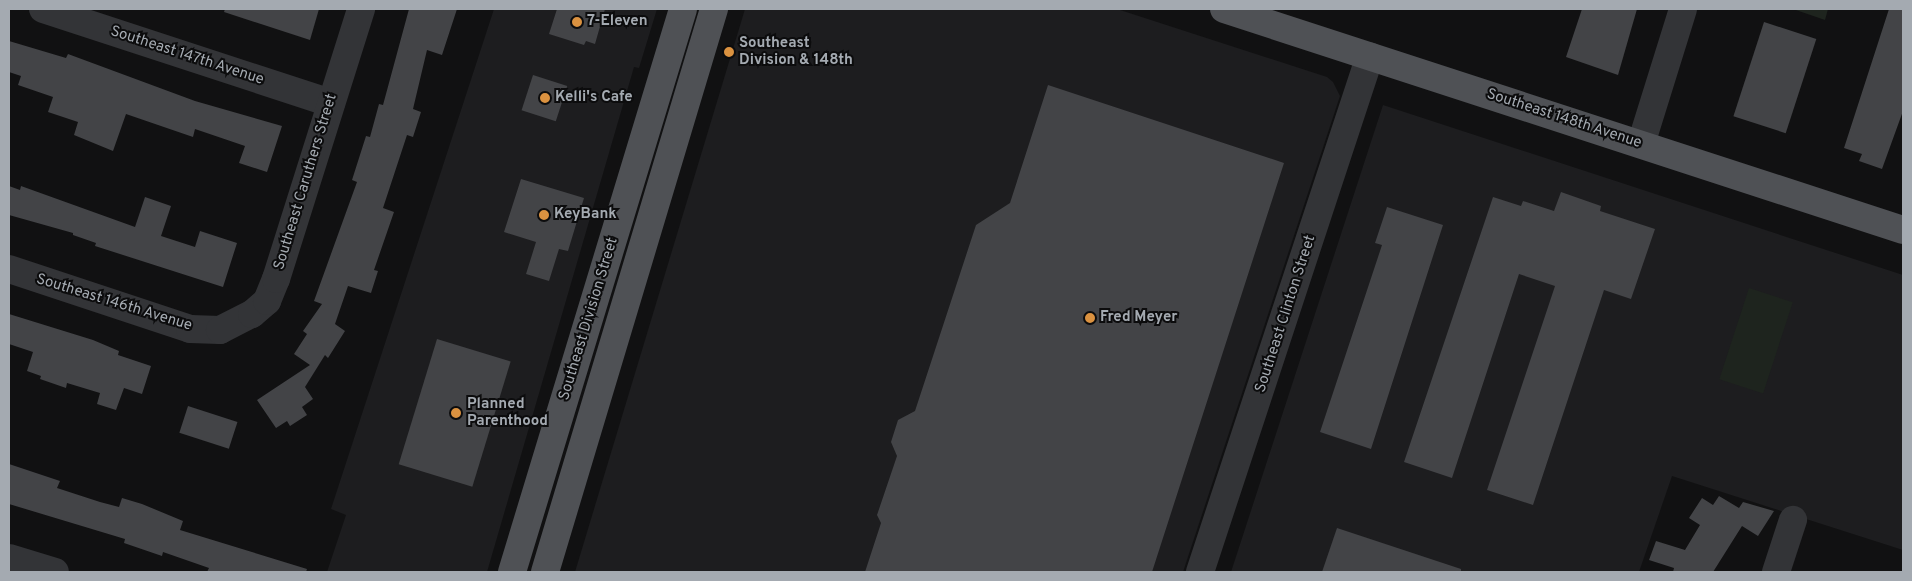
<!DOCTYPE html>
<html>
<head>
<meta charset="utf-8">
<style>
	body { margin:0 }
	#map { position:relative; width:1912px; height:581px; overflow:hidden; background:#111112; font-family:Overpass,sans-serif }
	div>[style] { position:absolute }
	.built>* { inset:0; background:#1d1d1f }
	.green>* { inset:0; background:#1e241e; transform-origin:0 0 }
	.building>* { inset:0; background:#434447; transform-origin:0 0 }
	.minor>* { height:28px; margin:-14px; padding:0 14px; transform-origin:14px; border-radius:14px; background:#333437 }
	.major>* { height:28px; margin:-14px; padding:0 14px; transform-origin:14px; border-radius:14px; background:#4f5155 }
	.dots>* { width:14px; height:14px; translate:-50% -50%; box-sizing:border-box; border:2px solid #0c0c0d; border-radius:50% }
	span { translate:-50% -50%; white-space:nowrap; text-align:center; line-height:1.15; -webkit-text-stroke:4px #0c0c0d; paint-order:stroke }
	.poi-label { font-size:15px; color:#a4aab1; font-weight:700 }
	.left { translate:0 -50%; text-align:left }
	.street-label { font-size:15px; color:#a4aab1 }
	.frame { position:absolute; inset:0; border:10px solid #a4aab1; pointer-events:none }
</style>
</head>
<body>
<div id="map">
	<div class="built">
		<i style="clip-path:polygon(494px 9px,657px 9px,639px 68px,634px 67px,487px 572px,327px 572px,346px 515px,331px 509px)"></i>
		<i style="clip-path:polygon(745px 9px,1117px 9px,1327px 77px,1333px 82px,1340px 96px,1183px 572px,575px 572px)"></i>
		<i style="clip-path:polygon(1383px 105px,1903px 275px,1903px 550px,1672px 476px,1639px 572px,1231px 572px)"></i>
	</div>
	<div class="green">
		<i style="clip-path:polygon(1793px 9px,1828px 9px,1825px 20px)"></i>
		<i style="left:1749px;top:288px;width:46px;height:96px;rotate:18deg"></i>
	</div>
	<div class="building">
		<i style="clip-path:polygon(225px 9px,319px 9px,310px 40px,224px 12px)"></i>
		<i style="clip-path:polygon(409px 9px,457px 9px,442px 55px,427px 50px,413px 109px,421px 112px,413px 137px,407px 135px,383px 208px,394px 212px,374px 270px,378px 271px,371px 293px,348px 286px,335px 324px,345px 331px,328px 358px,325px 355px,305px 387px,313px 399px,302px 407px,307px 415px,290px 426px,287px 421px,276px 428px,257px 400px,310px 365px,294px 354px,307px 334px,303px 331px,322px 304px,314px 301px,357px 182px,352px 180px,366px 136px,370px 137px,379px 104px,383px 105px)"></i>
		<i style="clip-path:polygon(557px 9px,605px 9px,595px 44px,586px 41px,584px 45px,549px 34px)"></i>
		<i style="clip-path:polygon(1582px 9px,1637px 9px,1618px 75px,1566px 57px)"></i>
		<i style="clip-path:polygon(1889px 9px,1903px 9px,1903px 111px,1882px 169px,1859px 161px,1862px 154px,1844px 148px)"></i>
		<i style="left:1764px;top:22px;width:55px;height:99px;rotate:18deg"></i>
		<i style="clip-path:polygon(9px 41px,66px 58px,68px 54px,195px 101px,282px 126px,267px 172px,239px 163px,245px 146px,195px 129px,193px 137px,126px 114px,113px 151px,74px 135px,78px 122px,48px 112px,53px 97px,18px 85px,21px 76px,9px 72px)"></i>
		<i style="left:533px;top:75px;width:36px;height:37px;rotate:18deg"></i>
		<i style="clip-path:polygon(1048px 85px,1284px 163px,1152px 572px,865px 572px,881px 523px,877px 515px,897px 456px,891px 442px,898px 420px,915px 411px,976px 225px,1010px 203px)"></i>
		<i style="clip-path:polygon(521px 179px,584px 198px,568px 251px,559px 249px,549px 281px,526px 274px,536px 242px,504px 232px)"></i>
		<i style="clip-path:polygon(9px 186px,20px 190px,21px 186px,135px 227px,145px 197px,171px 206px,161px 236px,195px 247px,200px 231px,237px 243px,223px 287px,95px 246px,96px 243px,73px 235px,73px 233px,9px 215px)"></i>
		<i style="clip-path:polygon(1561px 192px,1601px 206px,1600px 211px,1655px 229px,1631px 299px,1604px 290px,1533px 505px,1487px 490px,1555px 286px,1519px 274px,1452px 478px,1404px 462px,1493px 197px,1521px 206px,1523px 201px,1554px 211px)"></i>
		<i style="clip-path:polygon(1387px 207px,1443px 225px,1371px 449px,1320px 432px,1382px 245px,1375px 243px)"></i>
		<i style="clip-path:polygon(9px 314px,93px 340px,119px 351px,118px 355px,151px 366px,142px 394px,124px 388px,116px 410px,97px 404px,100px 393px,67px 383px,66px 388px,40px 379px,41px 376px,27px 371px,33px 352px,9px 344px)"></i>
		<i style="left:437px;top:339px;width:77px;height:131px;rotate:17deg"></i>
		<i style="left:188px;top:406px;width:52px;height:28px;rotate:18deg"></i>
		<i style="clip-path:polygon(9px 464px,60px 481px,57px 488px,100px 502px,119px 507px,122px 498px,142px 504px,183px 521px,180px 530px,307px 569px,306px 572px,207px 572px,209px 568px,163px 552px,162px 556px,124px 543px,125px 539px,9px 504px)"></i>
		<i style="clip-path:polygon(1719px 496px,1739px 508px,1743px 502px,1774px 511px,1758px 536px,1742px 526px,1713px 572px,1673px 572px,1674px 568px,1649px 560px,1656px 541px,1685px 550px,1700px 525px,1689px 518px,1702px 498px,1713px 505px)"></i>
		<i style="clip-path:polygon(1337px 528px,1461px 569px,1461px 572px,1322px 572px)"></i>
	</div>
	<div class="minor">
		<i style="left:43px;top:9px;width:303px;rotate:18.1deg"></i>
		<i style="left:1641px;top:144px;width:141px;rotate:-72.7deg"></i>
		<i style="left:9px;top:269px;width:191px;rotate:18.3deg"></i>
		<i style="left:190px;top:329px;width:30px;rotate:2deg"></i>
		<i style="left:220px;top:330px;width:36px;rotate:-27deg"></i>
		<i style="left:252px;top:314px;width:20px;rotate:-41deg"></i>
		<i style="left:267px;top:301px;width:24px;rotate:-68deg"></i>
		<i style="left:276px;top:279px;width:283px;rotate:-72.5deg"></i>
		<i style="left:9px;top:558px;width:48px;rotate:16.9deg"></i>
		<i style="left:1200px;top:572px;width:543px;rotate:-71.77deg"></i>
		<i style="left:1776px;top:572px;width:55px;rotate:-71.9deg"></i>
	</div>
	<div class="major">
		<i style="left:1224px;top:9px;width:714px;rotate:18.03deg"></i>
		<i style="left:512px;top:572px;width:588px;rotate:-73.1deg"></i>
		<i style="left:545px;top:572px;width:588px;rotate:-73.29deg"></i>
	</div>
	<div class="dots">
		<i style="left:577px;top:22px;background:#db9240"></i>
		<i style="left:729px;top:52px;background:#db9240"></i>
		<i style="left:545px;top:98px;background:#db9240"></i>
		<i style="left:544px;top:215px;background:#db9240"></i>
		<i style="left:1090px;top:318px;background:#db9240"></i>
		<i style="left:456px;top:413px;background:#db9240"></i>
	</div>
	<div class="poi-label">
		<span class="left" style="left:587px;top:22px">7-Eleven</span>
		<span class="left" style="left:739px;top:52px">Southeast<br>Division &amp; 148th</span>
		<span class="left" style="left:555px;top:98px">Kelli's Cafe</span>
		<span class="left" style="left:554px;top:215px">KeyBank</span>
		<span class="left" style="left:1100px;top:318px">Fred Meyer</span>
		<span class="left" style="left:467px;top:413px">Planned<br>Parenthood</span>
	</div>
	<div class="street-label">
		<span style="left:187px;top:56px;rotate:18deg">Southeast 147th Avenue</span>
		<span style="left:1564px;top:119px;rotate:18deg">Southeast 148th Avenue</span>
		<span style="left:306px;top:182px;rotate:-73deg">Southeast Caruthers Street</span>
		<span style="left:114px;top:303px;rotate:17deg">Southeast 146th Avenue</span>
		<span style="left:1286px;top:314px;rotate:-72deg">Southeast Clinton Street</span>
		<span style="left:589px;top:319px;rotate:-73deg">Southeast Division Street</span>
	</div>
	<div class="frame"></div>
</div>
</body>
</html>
